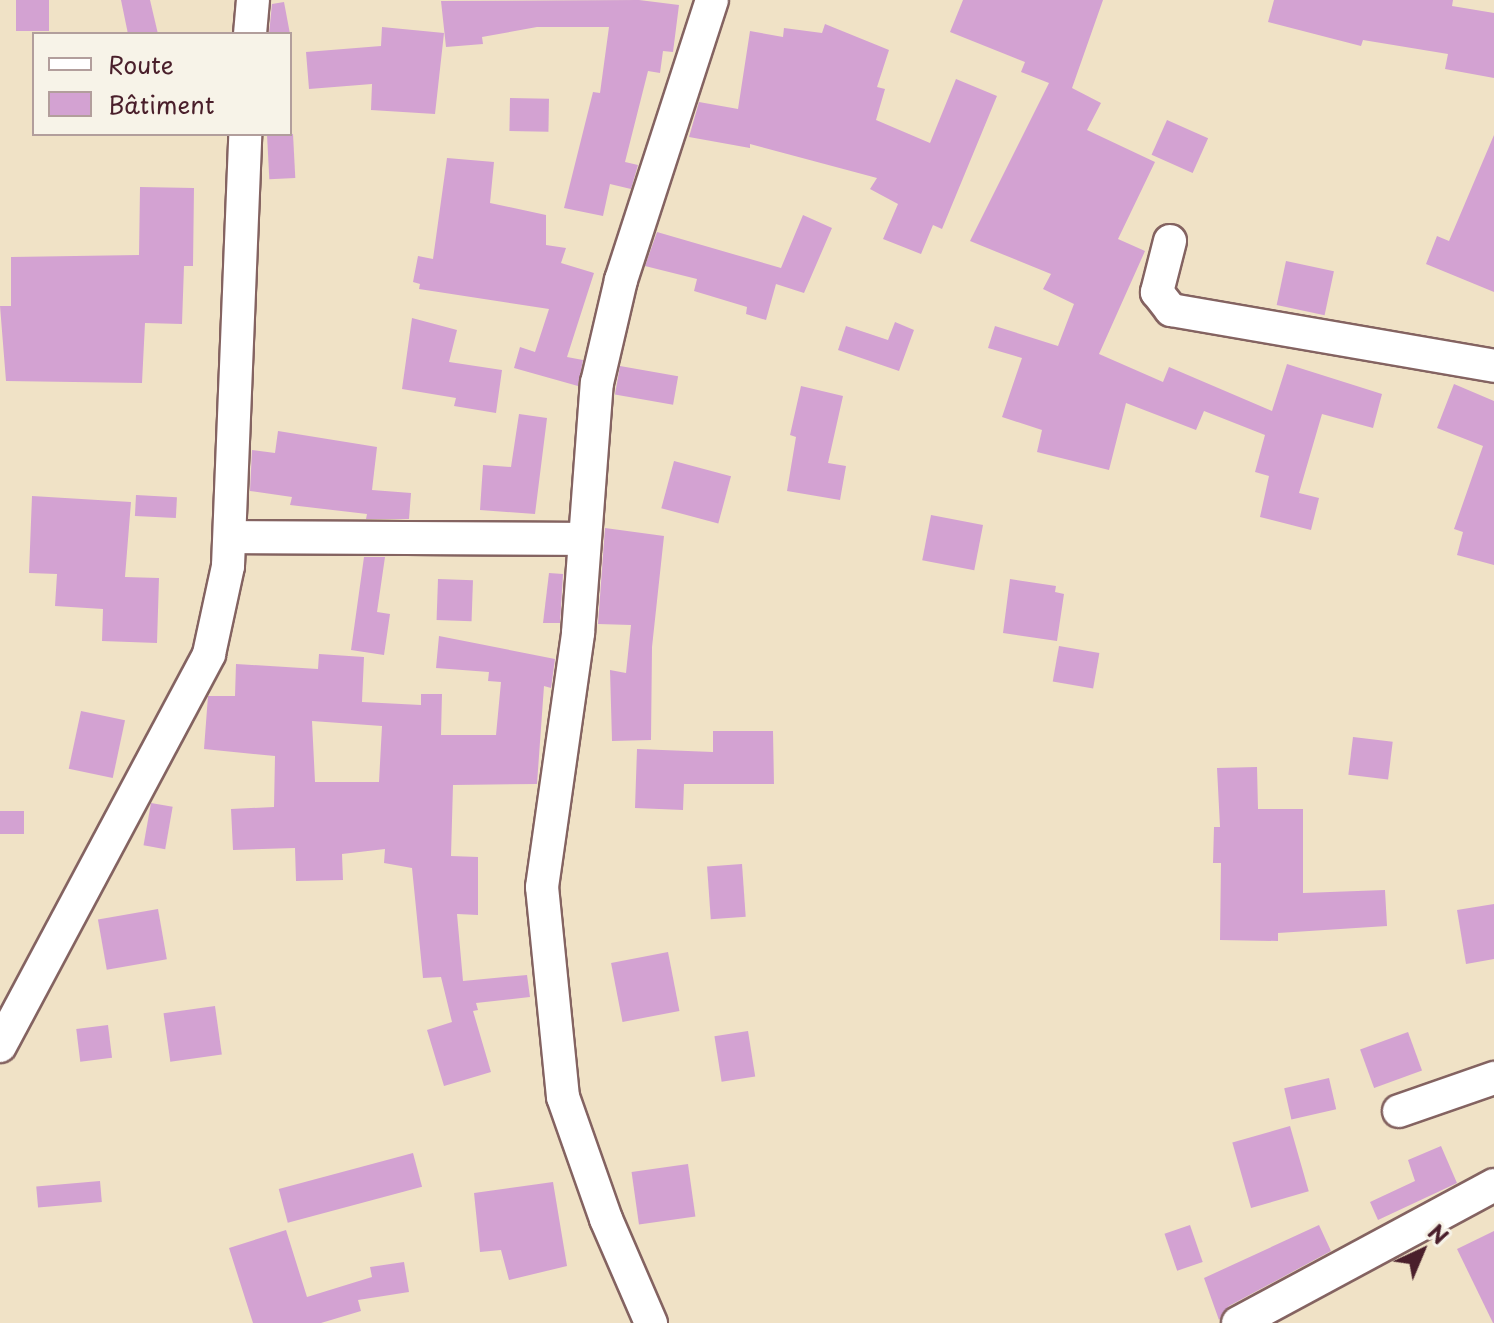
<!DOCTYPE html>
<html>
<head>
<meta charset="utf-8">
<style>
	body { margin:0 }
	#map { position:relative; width:1494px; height:1323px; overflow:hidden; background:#f0e2c6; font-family:"Playpen Sans",sans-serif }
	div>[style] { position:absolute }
	.building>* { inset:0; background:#d3a2d2; transform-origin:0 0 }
	.roads { filter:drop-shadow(2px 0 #846361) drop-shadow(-2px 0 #846361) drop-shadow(0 2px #846361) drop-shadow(0 -2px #846361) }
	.minor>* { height:32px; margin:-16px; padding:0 16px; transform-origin:16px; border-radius:16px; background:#fff }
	span { translate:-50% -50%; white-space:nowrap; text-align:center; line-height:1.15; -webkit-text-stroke:7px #f7f3e8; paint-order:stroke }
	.legend { position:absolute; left:32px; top:32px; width:260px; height:104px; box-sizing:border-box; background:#f7f3e8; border:2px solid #b29e9c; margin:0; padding:10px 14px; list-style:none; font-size:24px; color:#4a1f2b }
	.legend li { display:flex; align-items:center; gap:16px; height:40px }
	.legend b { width:40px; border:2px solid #b29e9c }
	.north { position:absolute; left:1382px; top:1211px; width:80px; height:80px; -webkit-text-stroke:6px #f7f3e8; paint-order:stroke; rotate:44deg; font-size:22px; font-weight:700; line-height:32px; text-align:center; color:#4a1f2b }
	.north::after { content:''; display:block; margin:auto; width:28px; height:36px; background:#4a1f2b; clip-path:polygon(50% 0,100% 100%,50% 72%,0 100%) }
</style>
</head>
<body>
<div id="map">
	<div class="building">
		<i style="left:16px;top:0;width:33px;height:31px"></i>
		<i style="clip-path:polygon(121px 0,150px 0,158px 34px,128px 34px)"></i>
		<i style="clip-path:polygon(639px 0,679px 5px,673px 52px,663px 51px,660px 73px,648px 71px,625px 162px,638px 165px,631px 189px,610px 184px,603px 216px,564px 208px,593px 92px,600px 93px,609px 27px,537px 27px,482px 37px,483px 44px,446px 47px,441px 1px)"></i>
		<i style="clip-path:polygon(963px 0,1103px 0,1072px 88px,1101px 103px,1087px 130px,1155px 162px,1118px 239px,1145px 251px,1099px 354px,1163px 382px,1169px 367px,1272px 411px,1287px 364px,1382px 394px,1373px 428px,1322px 414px,1299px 493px,1319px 498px,1311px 530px,1260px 517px,1269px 476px,1255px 472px,1265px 435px,1204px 411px,1196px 430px,1126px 403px,1109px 470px,1037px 452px,1042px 430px,1002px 417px,1022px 358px,988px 348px,995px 326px,1058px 346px,1074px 304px,1043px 289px,1051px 274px,970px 241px,1049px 83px,1021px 72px,1025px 62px,950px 32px)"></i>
		<i style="clip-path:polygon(1274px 0,1453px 0,1452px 6px,1494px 13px,1494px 78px,1445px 69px,1448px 54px,1363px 40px,1361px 46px,1268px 22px)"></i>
		<i style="clip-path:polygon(284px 2px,290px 34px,269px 34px,272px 4px)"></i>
		<i style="clip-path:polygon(825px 24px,889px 50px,877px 87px,885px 89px,876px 120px,930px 143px,956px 79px,997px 96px,942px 229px,933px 225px,921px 254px,883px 239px,898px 204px,870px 189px,877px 178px,750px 144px,750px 148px,689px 137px,699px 102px,738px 109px,750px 31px,783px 37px,784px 28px,822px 33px)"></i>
		<i style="clip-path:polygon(382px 27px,444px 33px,435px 114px,371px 110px,372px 84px,309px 89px,306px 52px,381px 46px)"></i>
		<i style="left:510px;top:98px;width:39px;height:33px;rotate:1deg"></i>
		<i style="left:1167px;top:120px;width:45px;height:38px;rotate:24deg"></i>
		<i style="left:293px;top:134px;width:44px;height:26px;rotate:87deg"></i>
		<i style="clip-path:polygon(1494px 135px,1494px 292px,1426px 264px,1437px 236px,1449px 241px)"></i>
		<i style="clip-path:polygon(447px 158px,494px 162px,490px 203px,546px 215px,546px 245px,566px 248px,561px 263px,594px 273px,567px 357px,583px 360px,578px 386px,514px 368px,520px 347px,535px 352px,549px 309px,419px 289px,420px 284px,413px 282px,418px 256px,433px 259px)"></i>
		<i style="clip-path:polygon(140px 187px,194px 188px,193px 266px,184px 266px,182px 324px,145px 323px,142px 383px,6px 381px,0 306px,11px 306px,11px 257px,139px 255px)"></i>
		<i style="clip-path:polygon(803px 215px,832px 228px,804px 293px,776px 284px,766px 320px,746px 314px,747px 307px,694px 291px,697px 279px,645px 266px,657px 232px,781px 268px)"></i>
		<i style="left:1286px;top:261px;width:49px;height:45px;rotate:12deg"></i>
		<i style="clip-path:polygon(412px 318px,457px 330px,449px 362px,502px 370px,496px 413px,454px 406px,456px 398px,402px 389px)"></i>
		<i style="clip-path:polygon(895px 322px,914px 330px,899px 371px,838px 350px,846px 326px,888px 340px)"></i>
		<i style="left:620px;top:366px;width:59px;height:29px;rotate:10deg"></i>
		<i style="clip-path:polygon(1454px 384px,1494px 401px,1494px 565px,1457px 555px,1463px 532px,1454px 529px,1483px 446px,1437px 428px)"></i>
		<i style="clip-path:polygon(801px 386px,843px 396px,828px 463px,846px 466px,840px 500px,787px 491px,796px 437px,790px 435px)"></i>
		<i style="clip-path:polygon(519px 414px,547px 418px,535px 514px,480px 510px,483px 465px,511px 467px)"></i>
		<i style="clip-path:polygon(278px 431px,377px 447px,372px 490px,411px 493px,409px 519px,366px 519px,367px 514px,290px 505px,292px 497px,250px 491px,252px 450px,275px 453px)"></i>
		<i style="left:674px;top:461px;width:59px;height:49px;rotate:15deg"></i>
		<i style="left:136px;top:495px;width:41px;height:21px;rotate:3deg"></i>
		<i style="clip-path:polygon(32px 496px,131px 502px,125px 577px,159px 578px,157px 643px,102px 641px,103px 609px,55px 606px,57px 574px,29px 573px)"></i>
		<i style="left:931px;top:515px;width:53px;height:46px;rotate:11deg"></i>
		<i style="clip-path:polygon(605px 528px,664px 536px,652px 647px,651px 740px,612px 741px,610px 670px,626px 673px,631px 625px,598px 624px)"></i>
		<i style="clip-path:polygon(364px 557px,385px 557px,377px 612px,390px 614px,384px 655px,351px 650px)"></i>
		<i style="clip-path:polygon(549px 573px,563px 574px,560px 623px,543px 623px)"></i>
		<i style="left:438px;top:579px;width:35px;height:41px;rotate:2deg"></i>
		<i style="clip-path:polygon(1010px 579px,1056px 586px,1055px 592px,1064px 594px,1057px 641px,1003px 633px)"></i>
		<i style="clip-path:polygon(evenodd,439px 636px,555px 659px,551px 688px,544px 686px,537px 784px,453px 785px,451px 856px,478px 857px,478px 915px,457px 914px,463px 981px,527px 975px,530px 997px,476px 1003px,478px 1010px,473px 1011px,491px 1072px,444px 1086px,427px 1030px,452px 1022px,441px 977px,423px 978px,412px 868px,384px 863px,385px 849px,342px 854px,343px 880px,296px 881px,295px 848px,233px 850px,231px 809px,274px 807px,275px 756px,204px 749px,208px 696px,235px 696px,236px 664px,318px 669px,319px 654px,364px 657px,362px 702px,421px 705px,421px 694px,442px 694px,441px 735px,496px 735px,501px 682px,488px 681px,489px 672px,436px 668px,439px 636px,312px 721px,382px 726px,379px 782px,315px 782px,312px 721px)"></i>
		<i style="left:1059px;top:646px;width:41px;height:36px;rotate:10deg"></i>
		<i style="left:81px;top:711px;width:45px;height:59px;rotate:12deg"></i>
		<i style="clip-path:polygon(713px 731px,773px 731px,774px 784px,684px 784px,683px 810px,635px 808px,637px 749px,713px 752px)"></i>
		<i style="left:1353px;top:737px;width:40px;height:38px;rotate:7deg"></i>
		<i style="clip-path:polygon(1257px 767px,1258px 809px,1303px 809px,1303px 893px,1385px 890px,1387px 926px,1278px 933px,1278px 941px,1220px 940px,1221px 863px,1213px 863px,1214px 827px,1220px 827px,1217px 768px)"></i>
		<i style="left:151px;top:803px;width:22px;height:43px;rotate:10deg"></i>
		<i style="left:0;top:811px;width:24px;height:23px"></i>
		<i style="left:742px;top:864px;width:53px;height:35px;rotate:86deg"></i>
		<i style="clip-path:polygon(1494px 904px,1494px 959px,1466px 964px,1457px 910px)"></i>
		<i style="left:158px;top:909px;width:51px;height:61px;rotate:80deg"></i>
		<i style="left:668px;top:952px;width:60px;height:58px;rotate:79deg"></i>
		<i style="left:215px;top:1006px;width:49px;height:52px;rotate:82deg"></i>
		<i style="left:108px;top:1025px;width:33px;height:32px;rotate:83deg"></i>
		<i style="left:748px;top:1031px;width:46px;height:34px;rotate:81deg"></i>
		<i style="left:1408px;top:1032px;width:41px;height:51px;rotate:70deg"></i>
		<i style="left:1329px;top:1078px;width:32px;height:46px;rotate:77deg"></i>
		<i style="left:1290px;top:1126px;width:68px;height:60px;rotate:74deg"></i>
		<i style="clip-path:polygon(1441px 1146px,1457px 1183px,1378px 1220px,1370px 1202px,1415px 1181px,1408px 1160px)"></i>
		<i style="left:413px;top:1153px;width:35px;height:139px;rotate:75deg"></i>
		<i style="left:688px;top:1164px;width:53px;height:57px;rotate:82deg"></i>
		<i style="left:100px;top:1181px;width:21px;height:64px;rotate:85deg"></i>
		<i style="clip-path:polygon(553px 1182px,567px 1266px,509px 1280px,501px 1250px,480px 1252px,474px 1193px)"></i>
		<i style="left:1190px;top:1225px;width:39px;height:27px;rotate:71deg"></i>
		<i style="clip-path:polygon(1319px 1225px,1331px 1251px,1229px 1306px,1219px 1320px,1204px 1278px)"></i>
		<i style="clip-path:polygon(286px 1230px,307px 1297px,372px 1277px,370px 1267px,404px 1262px,409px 1292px,358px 1300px,361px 1311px,321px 1323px,253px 1323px,229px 1248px)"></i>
		<i style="clip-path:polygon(1494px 1231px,1494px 1323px,1493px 1323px,1457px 1249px)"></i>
	</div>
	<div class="roads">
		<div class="minor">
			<i style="left:250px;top:34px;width:34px;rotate:-85deg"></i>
			<i style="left:1170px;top:241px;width:53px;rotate:104.3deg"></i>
			<i style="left:1157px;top:292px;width:23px;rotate:52deg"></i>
			<i style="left:1171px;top:310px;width:328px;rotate:9.8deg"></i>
			<i style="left:230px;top:537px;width:353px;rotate:0.3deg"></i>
			<i style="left:0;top:1046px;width:444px;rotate:-61.9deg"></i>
			<i style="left:209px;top:654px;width:90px;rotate:-77.8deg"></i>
			<i style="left:228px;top:566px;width:432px;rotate:-87.7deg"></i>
			<i style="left:1399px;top:1111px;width:101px;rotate:-19.2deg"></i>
			<i style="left:651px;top:1323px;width:113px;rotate:-113.4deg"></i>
			<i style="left:606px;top:1219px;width:129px;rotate:-109.4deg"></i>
			<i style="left:563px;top:1097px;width:211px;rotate:-95.7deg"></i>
			<i style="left:542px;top:887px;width:257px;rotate:-81.9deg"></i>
			<i style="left:578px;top:633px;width:251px;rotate:-85.7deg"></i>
			<i style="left:597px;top:383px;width:106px;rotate:-76.9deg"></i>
			<i style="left:621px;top:280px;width:294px;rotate:-72deg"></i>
			<i style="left:1238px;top:1323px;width:291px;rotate:-28.3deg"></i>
		</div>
	</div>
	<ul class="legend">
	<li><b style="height:10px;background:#fff"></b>Route</li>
	<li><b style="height:22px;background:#d3a2d2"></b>Bâtiment</li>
	</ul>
	<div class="north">N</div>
</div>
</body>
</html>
